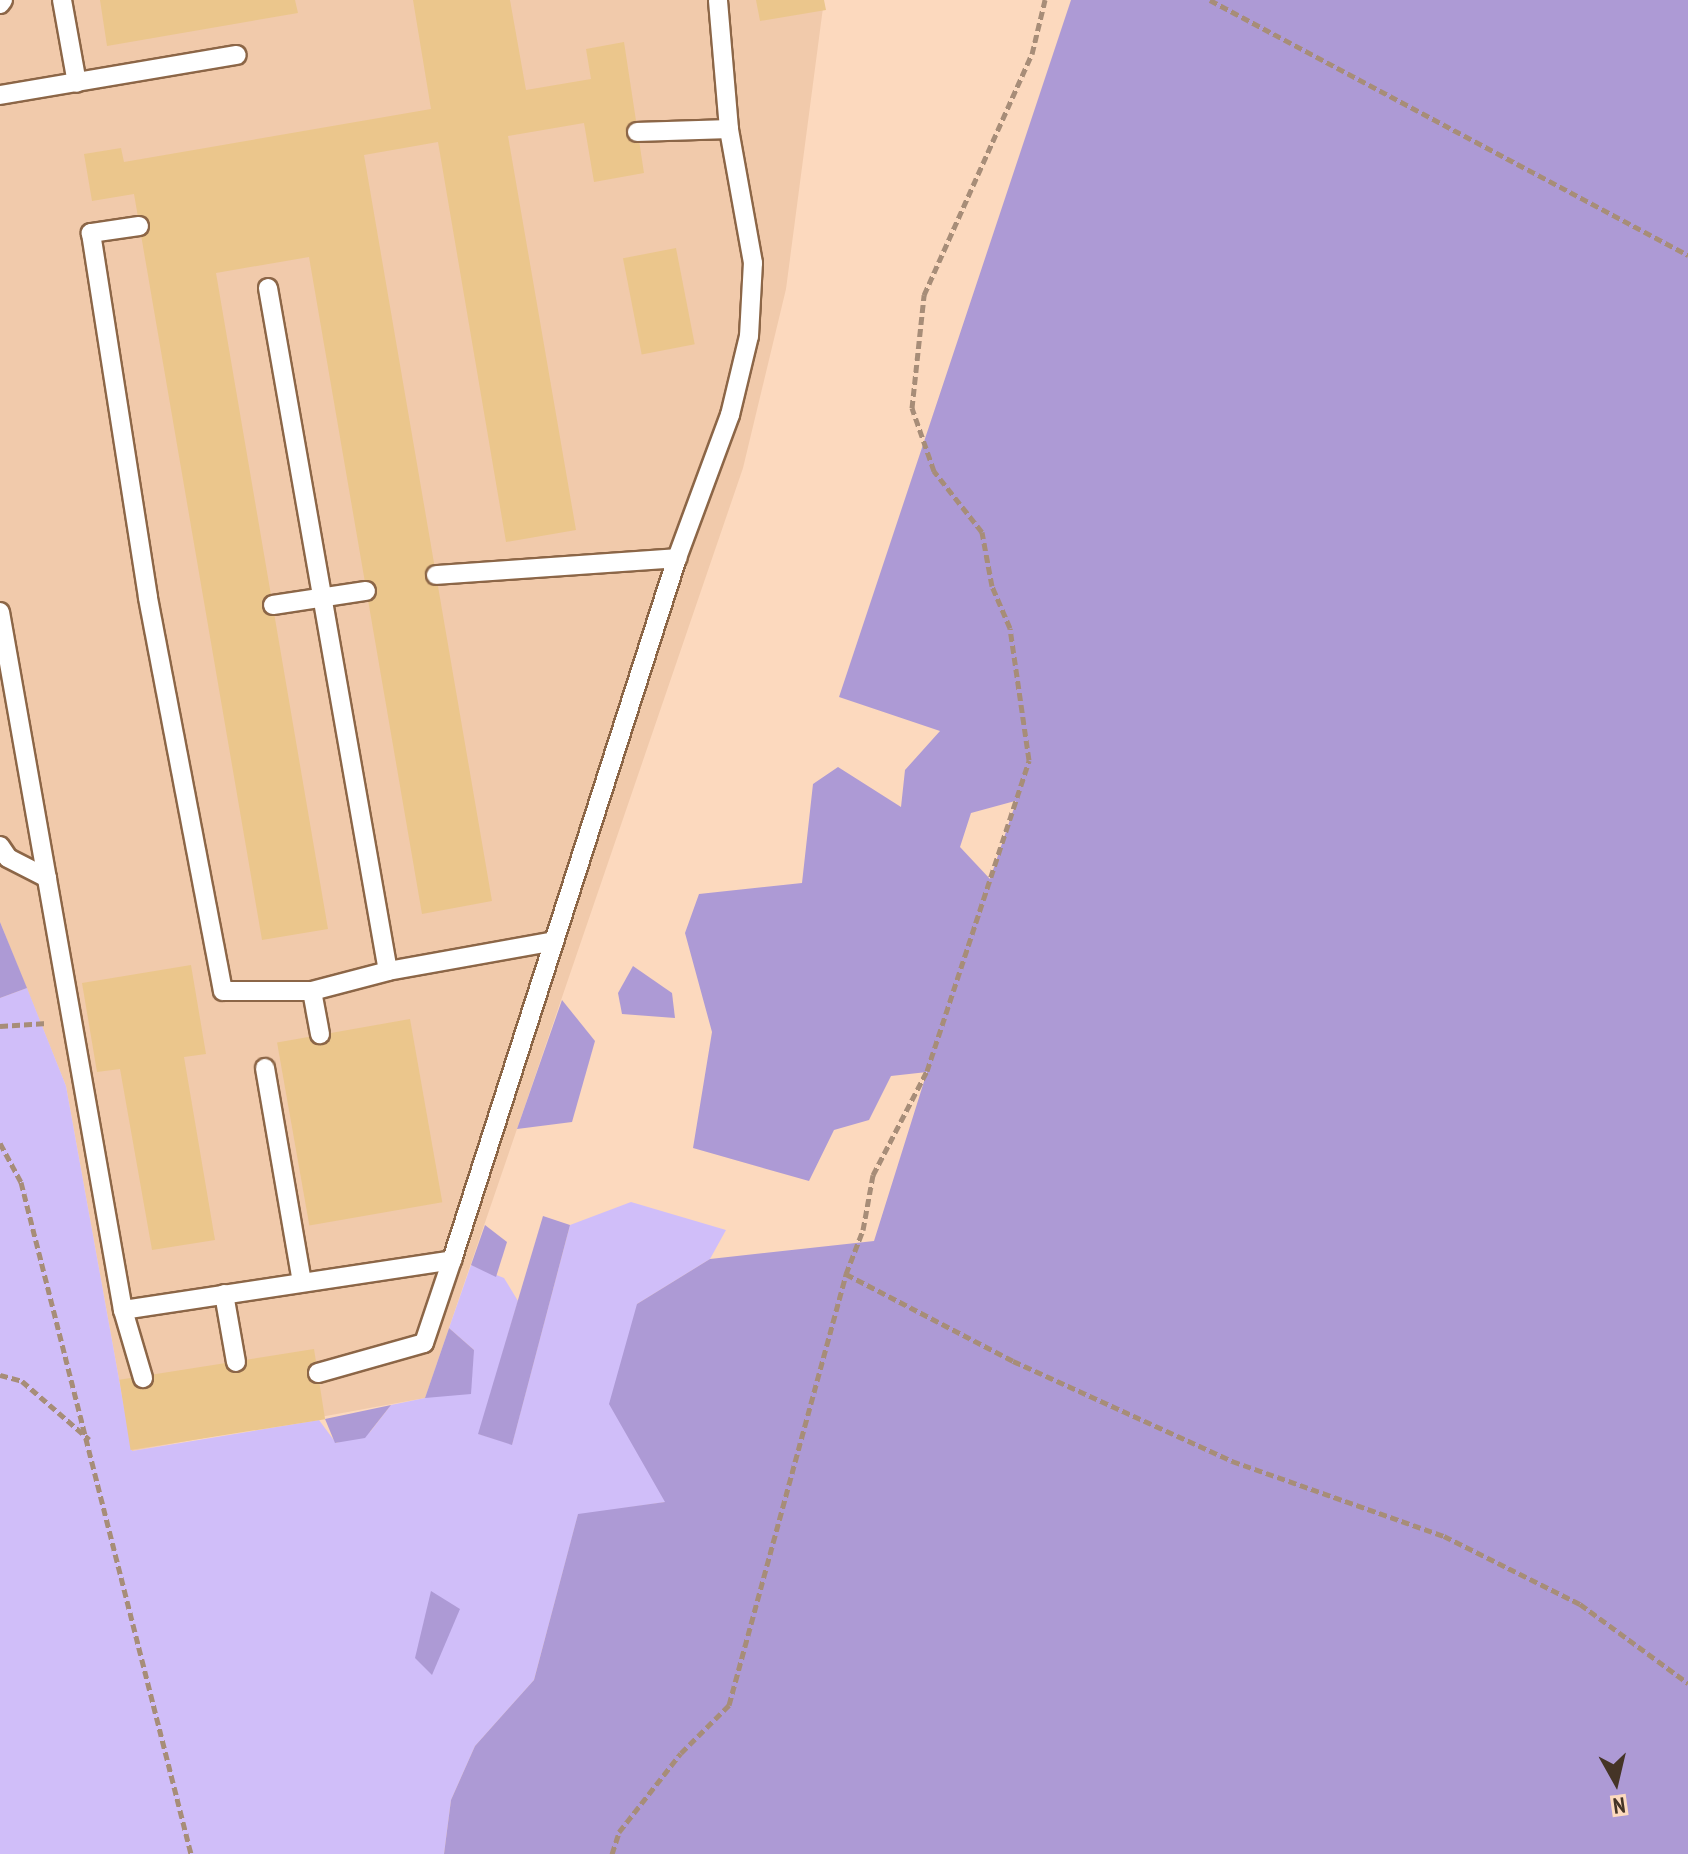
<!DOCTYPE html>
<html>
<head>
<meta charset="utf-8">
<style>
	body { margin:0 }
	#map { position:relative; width:1688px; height:1854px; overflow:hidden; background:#fcd9be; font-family:"PT Sans Narrow",sans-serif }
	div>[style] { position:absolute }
	.built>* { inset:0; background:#f1caab }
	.green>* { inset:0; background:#d0bef9 }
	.forest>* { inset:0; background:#ad9ad5 }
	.building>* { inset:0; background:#ebc68c; transform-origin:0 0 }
	.path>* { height:5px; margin-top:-2.5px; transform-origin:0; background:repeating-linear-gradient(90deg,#a78d78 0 8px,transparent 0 12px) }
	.roads { filter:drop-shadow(2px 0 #8c6647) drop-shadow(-2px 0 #8c6647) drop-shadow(0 2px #8c6647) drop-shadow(0 -2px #8c6647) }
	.lane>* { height:18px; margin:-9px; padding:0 9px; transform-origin:9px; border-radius:9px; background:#fff }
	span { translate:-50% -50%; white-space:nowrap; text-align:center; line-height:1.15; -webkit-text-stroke:6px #fcd9be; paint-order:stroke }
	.north { position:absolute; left:1576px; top:1742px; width:80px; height:80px; -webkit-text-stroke:6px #fcd9be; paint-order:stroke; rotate:172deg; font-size:22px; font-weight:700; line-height:32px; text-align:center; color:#453427 }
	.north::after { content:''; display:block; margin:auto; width:28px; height:36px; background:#453427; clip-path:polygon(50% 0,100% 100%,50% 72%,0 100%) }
</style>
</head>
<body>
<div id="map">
	<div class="built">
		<i style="clip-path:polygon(0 0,824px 0,786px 289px,743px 468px,425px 1398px,132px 1451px,66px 1086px,0 922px)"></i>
	</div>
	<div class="green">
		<i style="clip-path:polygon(27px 988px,66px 1086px,132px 1451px,319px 1420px,336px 1443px,370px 1432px,391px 1405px,425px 1398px,474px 1350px,449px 1328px,471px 1265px,504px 1278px,518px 1301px,479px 1434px,512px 1444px,570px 1225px,631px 1202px,726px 1230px,710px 1259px,637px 1304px,666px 1502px,578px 1515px,534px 1680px,475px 1746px,451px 1800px,444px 1854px,0 1854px,0 998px)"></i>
	</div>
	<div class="forest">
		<i style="clip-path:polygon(evenodd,1071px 0,1688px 0,1688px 1854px,444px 1854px,451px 1800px,475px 1746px,534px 1680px,578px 1514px,665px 1502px,609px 1404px,637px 1304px,710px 1259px,874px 1241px,927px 1072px,891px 1076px,869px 1120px,834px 1130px,809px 1181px,693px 1148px,712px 1032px,685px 933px,699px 894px,802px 883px,813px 784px,838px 767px,901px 807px,905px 770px,940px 731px,839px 697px,1071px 0,1015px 801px,1016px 802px,990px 879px,960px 847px,971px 813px,1015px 801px)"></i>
		<i style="clip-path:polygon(0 922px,27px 988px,0 998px)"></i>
		<i style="clip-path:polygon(633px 966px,672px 993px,675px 1018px,622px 1014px,618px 993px)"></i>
		<i style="clip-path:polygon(562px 1000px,595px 1041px,572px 1122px,517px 1129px)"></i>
		<i style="clip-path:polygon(543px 1216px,570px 1225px,512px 1445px,478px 1434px)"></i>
		<i style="clip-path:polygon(485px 1225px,507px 1242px,496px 1277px,471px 1265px)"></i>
		<i style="clip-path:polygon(449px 1328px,474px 1350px,471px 1394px,425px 1398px)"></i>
		<i style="clip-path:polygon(391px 1405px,365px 1438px,335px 1443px,325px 1419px)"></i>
		<i style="clip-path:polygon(431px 1591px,460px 1609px,432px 1675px,415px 1658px)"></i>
	</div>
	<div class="building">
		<i style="clip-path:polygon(100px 0,295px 0,298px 13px,107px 46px)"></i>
		<i style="clip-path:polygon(413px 0,510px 0,526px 90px,591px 79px,586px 49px,624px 42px,644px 173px,594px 182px,584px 123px,508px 136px,576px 530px,506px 542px,438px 142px,364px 155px,492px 901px,422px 914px,309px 257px,216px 273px,328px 929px,262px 940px,134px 194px,92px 201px,84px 154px,121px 148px,124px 162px,431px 109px)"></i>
		<i style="clip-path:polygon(756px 0,824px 0,826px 10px,760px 21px)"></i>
		<i style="left:676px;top:248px;width:98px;height:54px;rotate:79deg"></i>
		<i style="clip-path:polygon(191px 965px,206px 1054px,184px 1057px,215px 1240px,152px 1250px,120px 1069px,97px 1072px,82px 983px)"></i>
		<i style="left:410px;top:1019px;width:186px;height:135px;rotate:80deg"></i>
		<i style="left:314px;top:1349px;width:71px;height:197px;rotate:81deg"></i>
	</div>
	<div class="path">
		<i style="left:1210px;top:0;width:542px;rotate:28.08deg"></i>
		<i style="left:0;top:1026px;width:47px;rotate:-3.7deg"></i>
		<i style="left:0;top:1143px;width:44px;rotate:61.7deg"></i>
		<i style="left:21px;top:1182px;width:693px;rotate:75.8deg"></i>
		<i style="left:846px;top:1274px;width:188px;rotate:27.5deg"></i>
		<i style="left:1013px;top:1361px;width:241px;rotate:24.5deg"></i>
		<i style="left:1232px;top:1461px;width:225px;rotate:19.5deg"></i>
		<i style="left:1444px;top:1536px;width:152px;rotate:26.6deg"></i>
		<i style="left:1580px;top:1604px;width:134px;rotate:36.2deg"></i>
		<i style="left:0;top:1375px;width:23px;rotate:15deg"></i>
		<i style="left:22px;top:1381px;width:89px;rotate:40.9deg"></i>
		<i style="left:612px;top:1854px;width:23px;rotate:-72deg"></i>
		<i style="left:619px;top:1832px;width:100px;rotate:-51.9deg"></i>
		<i style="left:681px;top:1753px;width:68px;rotate:-45deg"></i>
		<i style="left:729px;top:1705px;width:447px;rotate:-74.8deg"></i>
		<i style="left:846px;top:1274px;width:47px;rotate:-68.9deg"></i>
		<i style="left:863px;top:1230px;width:56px;rotate:-79.7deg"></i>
		<i style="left:873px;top:1175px;width:117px;rotate:-62.6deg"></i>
		<i style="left:927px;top:1071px;width:327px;rotate:-71.8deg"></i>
		<i style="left:1029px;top:760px;width:133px;rotate:-98.2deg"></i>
		<i style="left:1010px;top:628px;width:46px;rotate:-113.2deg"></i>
		<i style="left:992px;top:586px;width:55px;rotate:-100.5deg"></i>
		<i style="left:982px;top:532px;width:78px;rotate:-128.2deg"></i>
		<i style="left:934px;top:471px;width:67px;rotate:-109.2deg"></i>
		<i style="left:912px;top:408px;width:114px;rotate:-83.9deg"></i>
		<i style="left:924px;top:295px;width:264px;rotate:-65.9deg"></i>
		<i style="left:1032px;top:54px;width:56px;rotate:-76.5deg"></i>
	</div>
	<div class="roads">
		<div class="lane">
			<i style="left:62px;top:0;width:84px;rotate:79.8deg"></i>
			<i style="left:0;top:4px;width:5px;rotate:-53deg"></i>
			<i style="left:0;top:95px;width:240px;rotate:-9.6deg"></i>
			<i style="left:637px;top:132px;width:92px;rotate:-1.9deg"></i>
			<i style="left:139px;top:226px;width:49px;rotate:171.7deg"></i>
			<i style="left:91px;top:233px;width:369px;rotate:81.1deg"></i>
			<i style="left:148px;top:598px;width:400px;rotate:79.2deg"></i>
			<i style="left:223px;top:991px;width:89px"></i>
			<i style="left:312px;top:991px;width:79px;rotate:-14.7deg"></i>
			<i style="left:388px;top:971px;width:169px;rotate:-10.2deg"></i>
			<i style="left:268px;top:288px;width:693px;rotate:80.04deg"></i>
			<i style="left:436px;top:575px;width:242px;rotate:-4deg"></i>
			<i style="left:273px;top:605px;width:94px;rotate:-8.6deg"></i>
			<i style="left:0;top:612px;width:709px;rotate:80.01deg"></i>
			<i style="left:123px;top:1310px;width:333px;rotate:-8.6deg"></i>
			<i style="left:452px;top:1260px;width:737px;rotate:-72.23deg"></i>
			<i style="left:677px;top:558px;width:153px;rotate:-69.7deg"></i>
			<i style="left:730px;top:415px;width:81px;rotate:-76.5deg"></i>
			<i style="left:749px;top:336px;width:73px;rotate:-86.9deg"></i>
			<i style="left:753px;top:263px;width:136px;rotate:-100.2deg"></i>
			<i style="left:729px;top:129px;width:129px;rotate:-94.9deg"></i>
			<i style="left:0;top:846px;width:14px;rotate:56deg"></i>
			<i style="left:8px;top:858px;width:44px;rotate:27.1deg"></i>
			<i style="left:312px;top:991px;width:44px;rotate:79.5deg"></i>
			<i style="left:265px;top:1068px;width:217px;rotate:80.2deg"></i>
			<i style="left:224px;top:1294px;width:69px;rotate:80deg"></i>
			<i style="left:123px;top:1310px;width:71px;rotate:73.6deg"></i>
			<i style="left:318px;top:1373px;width:110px;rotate:-15.8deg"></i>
			<i style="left:424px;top:1343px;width:88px;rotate:-71.4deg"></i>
		</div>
	</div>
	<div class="north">N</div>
</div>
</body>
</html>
